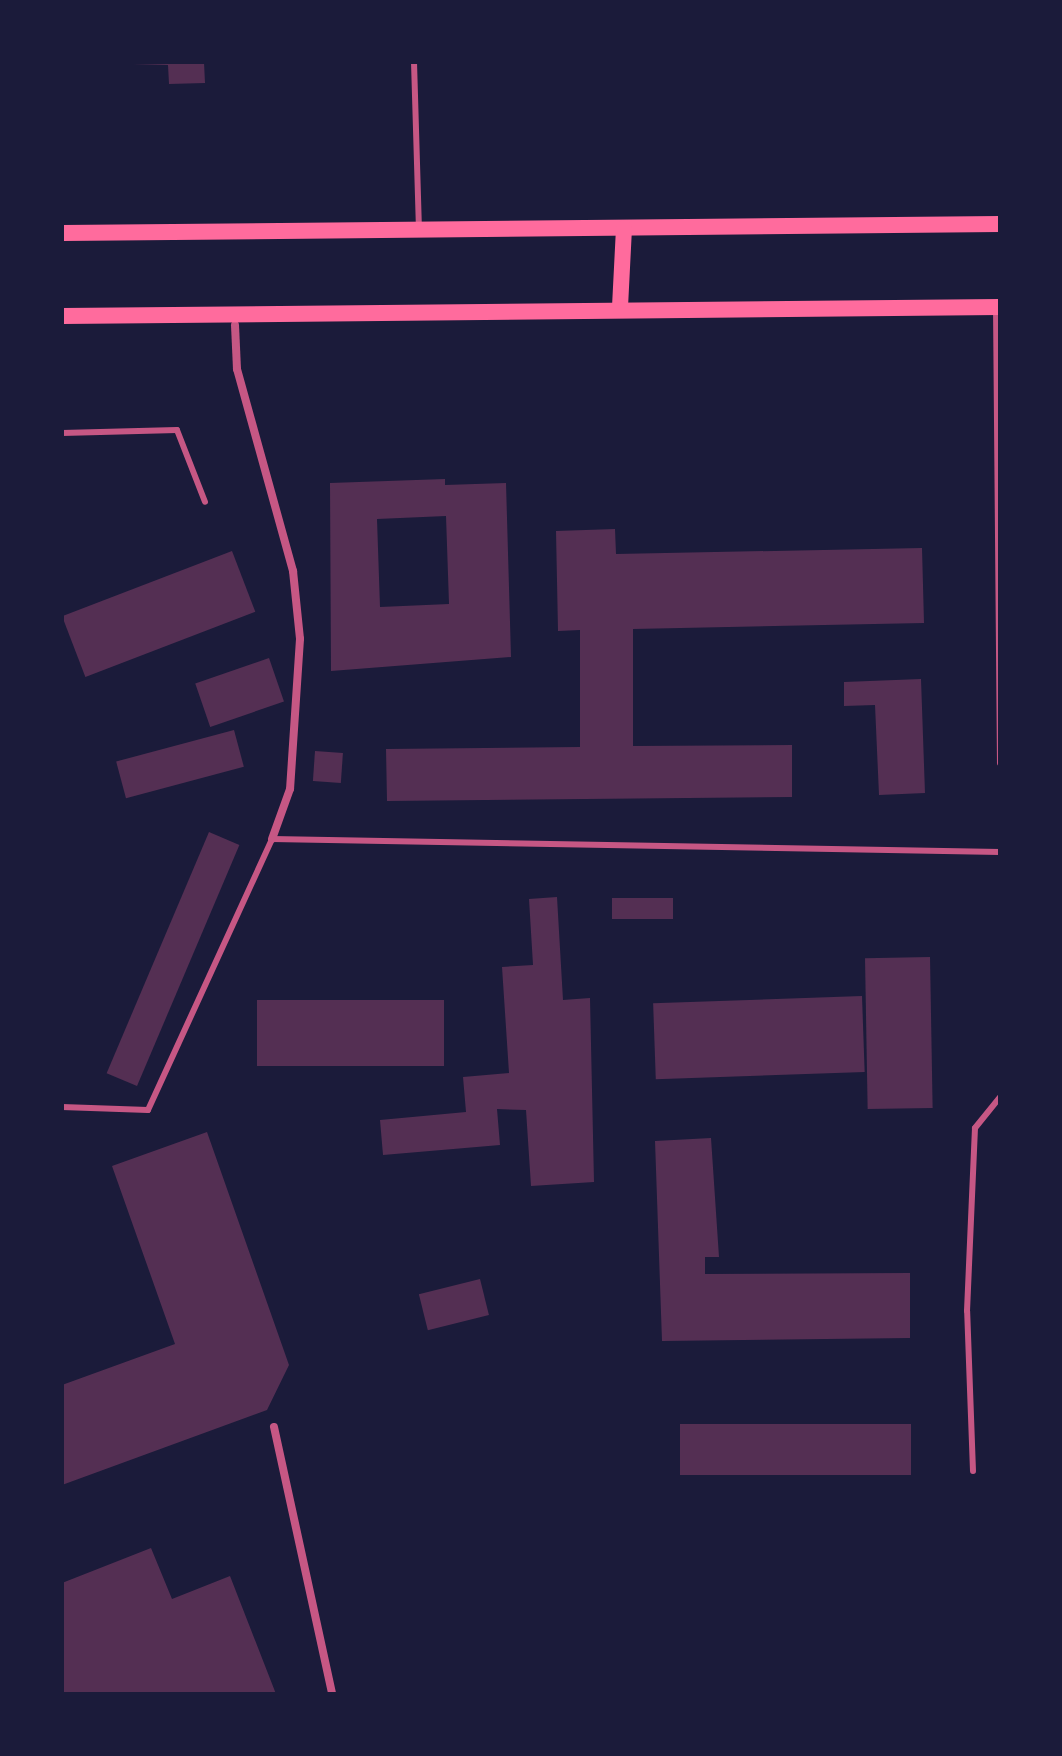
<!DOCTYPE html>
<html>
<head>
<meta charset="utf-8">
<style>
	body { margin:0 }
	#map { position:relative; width:1062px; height:1756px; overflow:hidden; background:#1b1b3a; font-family:"PT Sans",sans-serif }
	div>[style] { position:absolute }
	.building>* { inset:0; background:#542f53; transform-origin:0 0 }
	.service>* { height:6px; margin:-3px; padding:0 3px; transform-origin:3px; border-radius:3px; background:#c65784 }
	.minor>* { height:8px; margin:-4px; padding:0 4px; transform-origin:4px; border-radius:4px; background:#c65784 }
	.secondary>* { height:16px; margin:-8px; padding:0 8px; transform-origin:8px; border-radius:8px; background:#ff6b9d }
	span { translate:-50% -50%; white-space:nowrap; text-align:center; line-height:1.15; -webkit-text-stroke:6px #1b1b3a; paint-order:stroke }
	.frame { position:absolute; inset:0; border:64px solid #1b1b3a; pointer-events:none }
</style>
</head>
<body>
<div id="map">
	<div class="building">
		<i style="clip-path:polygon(62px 62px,204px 62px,205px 83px,169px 84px,168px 65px)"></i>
		<i style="clip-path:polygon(evenodd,445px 479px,445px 485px,506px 483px,511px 657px,331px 671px,330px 483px,445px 479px,446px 516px,449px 604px,380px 607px,377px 519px,446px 516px)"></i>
		<i style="clip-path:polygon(615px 529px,616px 554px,922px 548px,924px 623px,633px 629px,633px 746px,792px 745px,792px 797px,387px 801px,386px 749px,580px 747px,580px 630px,558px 631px,556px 531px)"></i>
		<i style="left:232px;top:551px;width:65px;height:182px;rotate:69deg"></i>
		<i style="left:269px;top:658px;width:46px;height:78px;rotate:71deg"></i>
		<i style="clip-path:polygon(921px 679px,925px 793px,879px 795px,875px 705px,844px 706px,844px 682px)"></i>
		<i style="left:234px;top:730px;width:38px;height:122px;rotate:75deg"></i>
		<i style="left:315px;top:751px;width:28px;height:30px;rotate:4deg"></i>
		<i style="left:209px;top:832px;width:33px;height:262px;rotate:23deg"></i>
		<i style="clip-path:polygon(557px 897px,563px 1000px,590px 998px,594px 1182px,531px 1186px,526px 1110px,497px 1109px,500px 1145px,383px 1155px,380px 1120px,466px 1112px,463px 1077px,509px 1073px,502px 967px,533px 965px,529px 899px)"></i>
		<i style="left:612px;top:898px;width:61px;height:21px"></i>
		<i style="left:930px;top:957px;width:151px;height:65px;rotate:89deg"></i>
		<i style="left:862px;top:996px;width:76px;height:209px;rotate:88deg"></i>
		<i style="left:444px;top:1000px;width:66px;height:187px;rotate:90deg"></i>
		<i style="clip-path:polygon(207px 1132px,289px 1365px,267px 1410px,62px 1485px,62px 1385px,175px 1344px,112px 1166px)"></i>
		<i style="clip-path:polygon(711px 1138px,719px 1257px,705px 1257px,705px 1274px,910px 1273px,910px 1338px,662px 1341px,655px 1141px)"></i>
		<i style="left:480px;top:1279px;width:37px;height:63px;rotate:76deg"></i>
		<i style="left:911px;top:1424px;width:51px;height:231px;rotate:90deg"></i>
		<i style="clip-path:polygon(151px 1548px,172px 1599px,230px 1576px,276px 1694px,62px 1694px,62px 1583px)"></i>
	</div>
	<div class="service">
		<i style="left:414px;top:62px;width:167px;rotate:88.3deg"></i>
		<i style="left:996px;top:307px;width:456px;rotate:89.5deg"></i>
		<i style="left:62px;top:433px;width:115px;rotate:-1.5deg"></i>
		<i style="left:177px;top:430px;width:77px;rotate:68.7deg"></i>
		<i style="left:62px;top:1107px;width:86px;rotate:2deg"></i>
		<i style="left:148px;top:1110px;width:298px;rotate:-65.4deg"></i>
		<i style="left:272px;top:839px;width:728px;rotate:1.02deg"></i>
		<i style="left:973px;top:1471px;width:160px;rotate:-92.1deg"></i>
		<i style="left:967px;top:1311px;width:183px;rotate:-87.5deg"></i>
		<i style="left:975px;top:1128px;width:40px;rotate:-51deg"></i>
	</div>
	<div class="minor">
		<i style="left:235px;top:325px;width:44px;rotate:87.4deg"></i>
		<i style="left:237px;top:369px;width:210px;rotate:74.5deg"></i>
		<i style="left:293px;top:571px;width:68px;rotate:84.1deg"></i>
		<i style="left:300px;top:639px;width:150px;rotate:93.8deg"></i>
		<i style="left:290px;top:789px;width:53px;rotate:109.8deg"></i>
		<i style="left:274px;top:1427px;width:273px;rotate:77.7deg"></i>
	</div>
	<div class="secondary">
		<i style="left:62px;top:233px;width:938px;rotate:-0.55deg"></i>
		<i style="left:620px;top:307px;width:79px;rotate:-87.1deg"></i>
		<i style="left:62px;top:316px;width:938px;rotate:-0.55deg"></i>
	</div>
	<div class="frame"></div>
</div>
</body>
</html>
